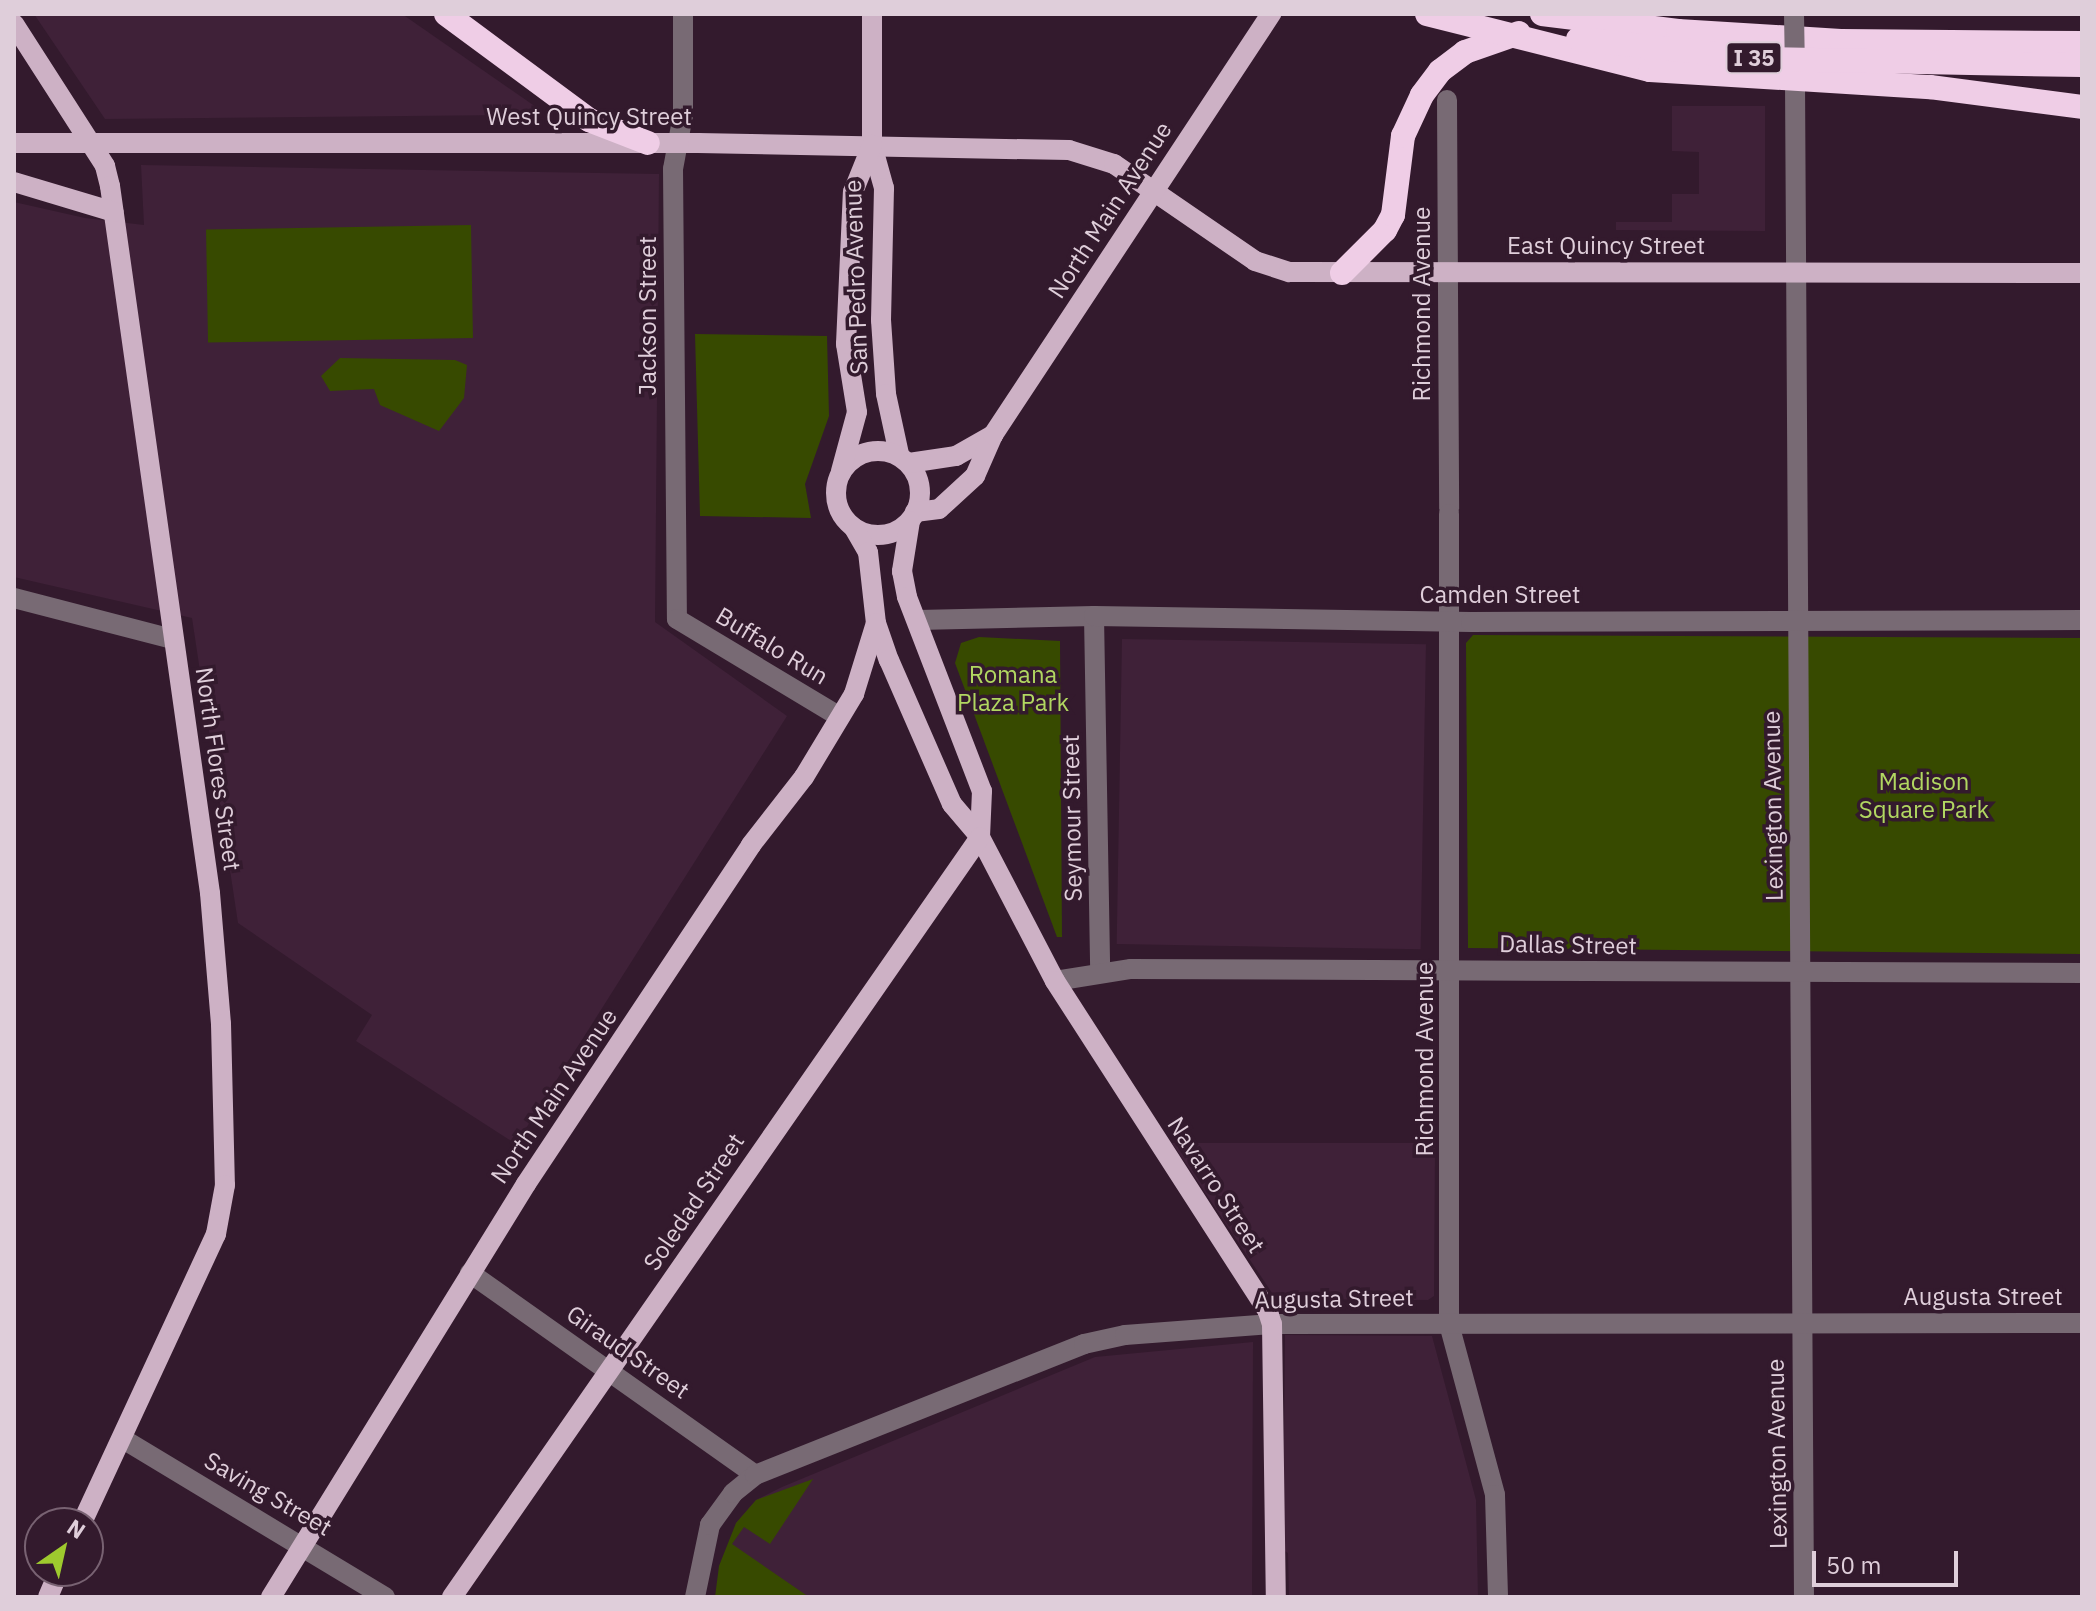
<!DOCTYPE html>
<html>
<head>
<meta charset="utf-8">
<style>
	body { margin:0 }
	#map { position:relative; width:2096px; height:1611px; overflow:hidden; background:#331a2d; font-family:"IBM Plex Sans",sans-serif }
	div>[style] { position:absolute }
	.built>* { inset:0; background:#3f2138; transform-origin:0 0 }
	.green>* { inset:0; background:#374a00; transform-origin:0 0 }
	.minor>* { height:20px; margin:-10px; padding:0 10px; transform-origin:10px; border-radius:10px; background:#786a74 }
	.major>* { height:20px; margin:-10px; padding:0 10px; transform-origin:10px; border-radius:10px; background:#cdb1c5 }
	.major>.ring { margin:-10px; padding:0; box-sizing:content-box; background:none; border:20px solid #cdb1c5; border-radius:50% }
	.highway>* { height:24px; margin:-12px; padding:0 12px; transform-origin:12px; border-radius:12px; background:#efcde6 }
	.minor-bridge>* { height:20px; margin:-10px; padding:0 10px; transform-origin:10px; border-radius:10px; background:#786a74 }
	.highway-bridge>* { height:24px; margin:-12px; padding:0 12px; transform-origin:12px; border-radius:12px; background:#efcde6 }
	span { translate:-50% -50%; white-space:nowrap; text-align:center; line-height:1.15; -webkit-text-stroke:7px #331a2d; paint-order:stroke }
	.shield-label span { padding:2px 6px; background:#331a2d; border:2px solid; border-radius:6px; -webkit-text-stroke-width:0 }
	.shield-label { font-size:22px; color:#dfceda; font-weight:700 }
	.street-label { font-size:24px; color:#dfceda }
	.park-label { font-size:24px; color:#b1d761 }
	.frame { position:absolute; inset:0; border:16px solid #dfceda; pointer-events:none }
	.north { position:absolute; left:24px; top:1507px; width:80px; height:80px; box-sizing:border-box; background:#331a2d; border:2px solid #786272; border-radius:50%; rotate:34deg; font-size:22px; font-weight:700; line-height:32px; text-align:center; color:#dfceda }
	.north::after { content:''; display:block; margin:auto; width:28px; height:36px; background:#9eca2e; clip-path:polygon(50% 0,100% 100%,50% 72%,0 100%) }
	.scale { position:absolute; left:1812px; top:1551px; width:146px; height:36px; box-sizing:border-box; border:4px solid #dfceda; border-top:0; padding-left:10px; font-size:24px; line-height:28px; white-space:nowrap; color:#dfceda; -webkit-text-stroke:6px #331a2d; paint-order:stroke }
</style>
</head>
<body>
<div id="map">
	<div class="built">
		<i style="clip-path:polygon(34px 14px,402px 14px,536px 107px,521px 115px,105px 119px)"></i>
		<i style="clip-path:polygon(1672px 106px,1765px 106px,1765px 231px,1616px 230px,1616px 222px,1672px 222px,1672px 194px,1699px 194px,1699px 152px,1672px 151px)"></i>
		<i style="clip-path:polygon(141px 165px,659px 174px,655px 622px,787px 716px,516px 1144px,356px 1041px,372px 1015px,238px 923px,192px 618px,14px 577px,14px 202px,85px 218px,144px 225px)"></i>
		<i style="left:1122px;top:639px;width:304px;height:305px;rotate:1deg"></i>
		<i style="clip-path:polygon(1172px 1143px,1435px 1143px,1434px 1296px,1428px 1300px,1276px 1299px)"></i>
		<i style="clip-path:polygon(1285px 1335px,1432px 1336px,1476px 1500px,1478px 1597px,1289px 1597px,1288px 1553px,1283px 1550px)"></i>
		<i style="clip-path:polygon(1253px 1342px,1252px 1597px,715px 1597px,736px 1523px,756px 1500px,782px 1487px,1095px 1357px)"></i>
	</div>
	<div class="green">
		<i style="left:471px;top:225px;width:113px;height:265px;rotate:89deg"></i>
		<i style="clip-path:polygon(695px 334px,827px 336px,829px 416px,805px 484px,811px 518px,700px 516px)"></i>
		<i style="clip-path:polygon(340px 358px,455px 360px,467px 365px,464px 398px,439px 431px,380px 405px,374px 389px,330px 391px,321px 376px)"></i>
		<i style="clip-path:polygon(1473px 635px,2082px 638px,2082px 954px,1468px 948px,1466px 643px)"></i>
		<i style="clip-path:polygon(979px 637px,1060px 641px,1062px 937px,1057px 937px,955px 663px,961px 643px)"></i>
		<i style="clip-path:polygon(813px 1479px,770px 1544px,744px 1527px,732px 1544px,809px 1597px,715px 1597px,719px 1566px,736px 1523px,756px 1500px)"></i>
	</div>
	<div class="minor">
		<i style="left:683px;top:14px;width:101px;rotate:90deg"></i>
		<i style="left:683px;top:115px;width:55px;rotate:100.5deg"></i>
		<i style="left:673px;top:169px;width:450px;rotate:89.5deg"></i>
		<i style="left:677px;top:619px;width:190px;rotate:31deg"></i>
		<i style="left:1795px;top:82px;width:1515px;rotate:89.66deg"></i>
		<i style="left:1447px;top:100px;width:408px;rotate:89.7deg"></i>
		<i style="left:1449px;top:514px;width:810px;rotate:90deg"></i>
		<i style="left:1449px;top:1324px;width:177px;rotate:74.9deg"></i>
		<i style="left:1495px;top:1495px;width:102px;rotate:88.3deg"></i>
		<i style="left:14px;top:598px;width:164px;rotate:14.5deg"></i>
		<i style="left:1094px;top:616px;width:356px;rotate:89deg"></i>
		<i style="left:918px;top:620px;width:176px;rotate:-1.3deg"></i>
		<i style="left:1094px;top:616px;width:377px;rotate:0.9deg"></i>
		<i style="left:1471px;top:622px;width:611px;rotate:-0.19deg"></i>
		<i style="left:1055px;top:981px;width:77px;rotate:-9deg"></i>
		<i style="left:1131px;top:969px;width:951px;rotate:0.24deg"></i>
		<i style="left:470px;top:1273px;width:349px;rotate:35.3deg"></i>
		<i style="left:123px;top:1439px;width:306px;rotate:31.1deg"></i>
		<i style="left:695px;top:1597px;width:74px;rotate:-78.2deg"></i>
		<i style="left:710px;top:1525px;width:39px;rotate:-54deg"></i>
		<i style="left:733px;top:1493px;width:28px;rotate:-39deg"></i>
		<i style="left:755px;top:1475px;width:354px;rotate:-21.7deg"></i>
		<i style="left:1084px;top:1344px;width:42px;rotate:-12.4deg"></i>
		<i style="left:1125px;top:1335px;width:147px;rotate:-4.3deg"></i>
		<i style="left:1272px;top:1324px;width:810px;rotate:-0.07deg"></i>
	</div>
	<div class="major">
		<i style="left:872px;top:14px;width:131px;rotate:90deg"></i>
		<i style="left:872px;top:145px;width:45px;rotate:74.4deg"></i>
		<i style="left:884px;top:188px;width:132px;rotate:91.3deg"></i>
		<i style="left:881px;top:320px;width:74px;rotate:86.1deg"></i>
		<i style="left:886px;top:394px;width:61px;rotate:77.8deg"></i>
		<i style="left:14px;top:24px;width:169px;rotate:57.3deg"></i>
		<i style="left:105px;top:166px;width:21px;rotate:76deg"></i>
		<i style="left:110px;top:186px;width:714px;rotate:81.95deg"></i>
		<i style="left:210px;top:893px;width:131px;rotate:85.2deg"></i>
		<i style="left:221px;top:1024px;width:161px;rotate:88.6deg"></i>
		<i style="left:225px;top:1185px;width:50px;rotate:100.4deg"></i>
		<i style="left:216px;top:1234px;width:319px;rotate:114.9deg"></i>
		<i style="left:14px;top:143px;width:684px"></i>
		<i style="left:698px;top:143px;width:371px;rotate:1.1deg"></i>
		<i style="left:1069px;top:150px;width:47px;rotate:17.3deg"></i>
		<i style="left:1114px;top:164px;width:171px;rotate:34.5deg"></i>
		<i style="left:1255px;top:261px;width:36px;rotate:18deg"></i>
		<i style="left:1289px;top:272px;width:793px;rotate:0.07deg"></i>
		<i style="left:14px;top:182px;width:104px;rotate:16.7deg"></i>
		<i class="ring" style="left:836px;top:451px;width:64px;height:64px"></i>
		<i style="left:909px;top:463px;width:48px;rotate:-8.5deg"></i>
		<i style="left:956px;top:456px;width:43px;rotate:-29.6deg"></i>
		<i style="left:841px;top:471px;width:61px;rotate:-74.8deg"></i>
		<i style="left:857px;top:412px;width:69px;rotate:-99.2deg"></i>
		<i style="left:846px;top:344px;width:152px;rotate:-87.4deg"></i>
		<i style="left:853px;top:192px;width:51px;rotate:-68deg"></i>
		<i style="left:915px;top:512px;width:24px;rotate:-7deg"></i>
		<i style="left:939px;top:509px;width:49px;rotate:-42.5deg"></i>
		<i style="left:975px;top:476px;width:45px;rotate:-66.3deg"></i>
		<i style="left:993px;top:435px;width:505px;rotate:-56.56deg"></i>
		<i style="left:910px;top:521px;width:51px;rotate:99.1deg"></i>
		<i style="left:902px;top:571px;width:26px;rotate:79deg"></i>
		<i style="left:907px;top:597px;width:208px;rotate:68.9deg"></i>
		<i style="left:982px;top:791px;width:46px;rotate:92.5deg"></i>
		<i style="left:854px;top:528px;width:28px;rotate:60deg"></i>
		<i style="left:868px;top:552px;width:71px;rotate:83.6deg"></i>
		<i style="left:876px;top:623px;width:39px;rotate:71deg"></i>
		<i style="left:889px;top:660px;width:157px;rotate:66.4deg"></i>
		<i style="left:952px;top:804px;width:43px;rotate:49.7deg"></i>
		<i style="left:980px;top:837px;width:162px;rotate:62.5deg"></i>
		<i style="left:1055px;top:981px;width:394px;rotate:57.2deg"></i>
		<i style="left:1268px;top:1312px;width:13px;rotate:72deg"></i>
		<i style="left:1272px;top:1324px;width:273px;rotate:89.2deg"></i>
		<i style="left:48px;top:1597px;width:28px;rotate:-67deg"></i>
		<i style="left:271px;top:1597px;width:485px;rotate:-58.3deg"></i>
		<i style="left:526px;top:1184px;width:407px;rotate:-56.4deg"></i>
		<i style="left:751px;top:845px;width:86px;rotate:-52.1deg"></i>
		<i style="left:804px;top:777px;width:97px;rotate:-58.9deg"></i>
		<i style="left:854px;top:694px;width:74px;rotate:-72.8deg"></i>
		<i style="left:452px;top:1597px;width:925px;rotate:-55.21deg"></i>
	</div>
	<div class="highway">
		<i style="left:446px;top:14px;width:178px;rotate:36.5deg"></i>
		<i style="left:589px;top:120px;width:63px;rotate:21.3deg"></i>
		<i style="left:1542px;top:14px;width:137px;rotate:7.1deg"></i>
		<i style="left:1678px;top:31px;width:163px;rotate:3.5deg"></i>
		<i style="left:1841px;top:41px;width:241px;rotate:0.5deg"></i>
		<i style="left:1342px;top:273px;width:61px;rotate:-45deg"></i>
		<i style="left:1385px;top:230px;width:17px;rotate:-62deg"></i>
		<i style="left:1393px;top:215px;width:80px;rotate:-82.8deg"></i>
		<i style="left:1403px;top:136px;width:45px;rotate:-65.1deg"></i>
		<i style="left:1422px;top:95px;width:30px;rotate:-53deg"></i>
		<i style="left:1440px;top:71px;width:31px;rotate:-37deg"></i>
		<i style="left:1465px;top:52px;width:57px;rotate:-19.4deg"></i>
	</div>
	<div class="minor-bridge">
		<i style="left:1794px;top:14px;width:60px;rotate:89deg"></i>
	</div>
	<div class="highway-bridge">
		<i style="left:1427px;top:14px;width:230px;rotate:14.1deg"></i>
		<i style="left:1650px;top:70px;width:281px;rotate:3.5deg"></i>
		<i style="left:1930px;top:87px;width:153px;rotate:7.5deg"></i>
		<i style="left:1578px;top:39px;width:188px;rotate:6.1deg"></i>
		<i style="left:1765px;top:59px;width:317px;rotate:1.1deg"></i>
	</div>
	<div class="shield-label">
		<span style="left:1754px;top:58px">I 35</span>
	</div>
	<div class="street-label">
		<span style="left:589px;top:117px">West Quincy Street</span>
		<span style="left:1110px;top:210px;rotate:-57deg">North Main Avenue</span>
		<span style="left:1606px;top:246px">East Quincy Street</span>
		<span style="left:856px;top:277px;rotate:-92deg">San Pedro Avenue</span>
		<span style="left:1422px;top:304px;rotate:-90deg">Richmond Avenue</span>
		<span style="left:648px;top:316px;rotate:-90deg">Jackson Street</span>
		<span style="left:1500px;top:595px">Camden Street</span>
		<span style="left:772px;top:646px;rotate:31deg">Buffalo Run</span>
		<span style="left:218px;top:769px;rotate:82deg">North Flores Street</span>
		<span style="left:1773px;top:806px;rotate:-91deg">Lexington Avenue</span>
		<span style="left:1072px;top:818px;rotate:-91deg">Seymour Street</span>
		<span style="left:1568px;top:945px;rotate:1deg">Dallas Street</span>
		<span style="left:1425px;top:1059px;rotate:-90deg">Richmond Avenue</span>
		<span style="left:554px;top:1096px;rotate:-56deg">North Main Avenue</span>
		<span style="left:1216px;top:1185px;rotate:57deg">Navarro Street</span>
		<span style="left:694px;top:1202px;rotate:-56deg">Soledad Street</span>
		<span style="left:1983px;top:1297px">Augusta Street</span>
		<span style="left:1334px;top:1299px;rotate:-1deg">Augusta Street</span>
		<span style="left:628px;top:1352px;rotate:35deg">Giraud Street</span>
		<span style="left:1777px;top:1454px;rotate:-91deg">Lexington Avenue</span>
		<span style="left:268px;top:1494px;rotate:30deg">Saving Street</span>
	</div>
	<div class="park-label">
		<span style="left:1013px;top:689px">Romana<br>Plaza Park</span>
		<span style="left:1924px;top:796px">Madison<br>Square Park</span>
	</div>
	<div class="frame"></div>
	<div class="north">N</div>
	<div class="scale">50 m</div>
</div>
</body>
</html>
